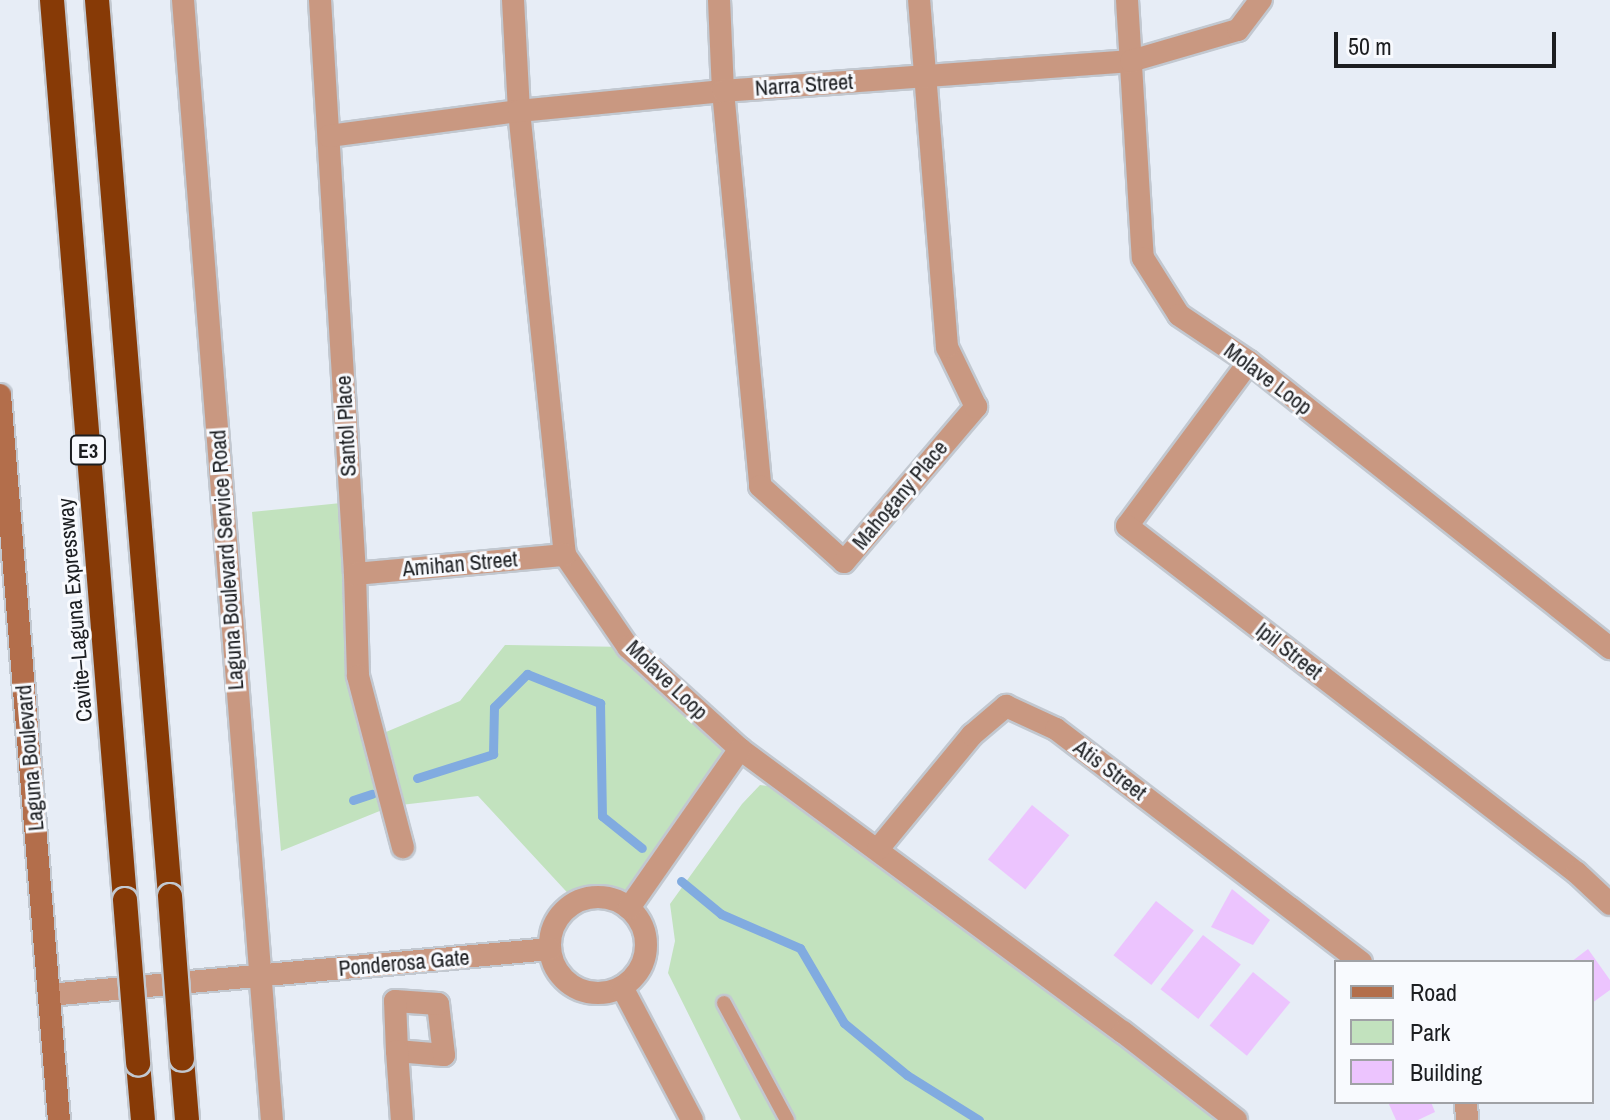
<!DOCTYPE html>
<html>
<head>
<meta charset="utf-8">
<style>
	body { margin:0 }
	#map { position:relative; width:1610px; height:1120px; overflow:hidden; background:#e7edf6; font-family:"Archivo Narrow",sans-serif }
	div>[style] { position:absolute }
	.green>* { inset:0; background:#c2e2be }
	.stream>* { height:9px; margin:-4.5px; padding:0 4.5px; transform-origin:4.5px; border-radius:4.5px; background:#81abe0 }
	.building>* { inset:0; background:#ecc4fe; transform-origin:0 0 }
	.roads { filter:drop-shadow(2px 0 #c2c8d0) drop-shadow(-2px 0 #c2c8d0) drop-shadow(0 2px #c2c8d0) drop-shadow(0 -2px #c2c8d0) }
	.service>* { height:14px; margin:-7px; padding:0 7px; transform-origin:7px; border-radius:7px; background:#c99881 }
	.minor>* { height:22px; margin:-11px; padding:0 11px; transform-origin:11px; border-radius:11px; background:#c99881 }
	.minor>.ring { margin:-11px; padding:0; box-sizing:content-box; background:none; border:22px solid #c99881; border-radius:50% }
	.secondary>* { height:22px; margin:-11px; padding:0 11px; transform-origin:11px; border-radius:11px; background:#b36e4b }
	.motorway>* { height:24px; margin:-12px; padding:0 12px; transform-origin:12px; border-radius:12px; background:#873a06 }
	.bridges { filter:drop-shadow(2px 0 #c2c8d0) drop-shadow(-2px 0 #c2c8d0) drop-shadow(0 2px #c2c8d0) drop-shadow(0 -2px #c2c8d0) }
	.motorway-bridge>* { height:24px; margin:-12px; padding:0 12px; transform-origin:12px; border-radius:12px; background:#873a06 }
	span { translate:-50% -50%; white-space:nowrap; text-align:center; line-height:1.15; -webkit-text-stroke:6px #f8fafe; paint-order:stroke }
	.shield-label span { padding:2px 6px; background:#f8fafe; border:2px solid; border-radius:6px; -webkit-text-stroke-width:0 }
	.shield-label { font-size:20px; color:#1c1e21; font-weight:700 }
	.street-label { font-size:22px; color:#1c1e21 }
	.legend { position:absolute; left:1334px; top:960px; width:260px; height:144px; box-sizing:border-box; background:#f8fafe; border:2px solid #a0a2a6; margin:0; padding:10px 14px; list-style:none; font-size:24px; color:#1c1e21 }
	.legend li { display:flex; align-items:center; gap:16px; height:40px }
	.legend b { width:40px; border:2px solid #a0a2a6 }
	.scale { position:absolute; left:1334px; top:32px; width:222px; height:36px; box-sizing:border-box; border:4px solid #1c1e21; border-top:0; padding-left:10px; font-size:24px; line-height:28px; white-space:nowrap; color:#1c1e21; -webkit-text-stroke:6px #f8fafe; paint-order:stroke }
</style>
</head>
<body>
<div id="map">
	<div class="green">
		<i style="clip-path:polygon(351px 502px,374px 737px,460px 701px,505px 645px,628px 647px,740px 749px,621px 903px,603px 897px,576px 902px,478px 796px,392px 806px,281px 851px,252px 512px)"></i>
		<i style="clip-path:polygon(760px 785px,784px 788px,1223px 1120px,741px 1120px,668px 973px,675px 941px,670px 904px,742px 804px)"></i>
	</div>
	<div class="stream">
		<i style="left:417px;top:778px;width:80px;rotate:-17.5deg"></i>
		<i style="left:493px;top:754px;width:47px;rotate:-88.8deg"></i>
		<i style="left:494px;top:707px;width:47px;rotate:-45deg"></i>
		<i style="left:527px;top:674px;width:79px;rotate:21.7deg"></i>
		<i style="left:600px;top:703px;width:113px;rotate:89deg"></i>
		<i style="left:602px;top:816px;width:51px;rotate:38.7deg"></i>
		<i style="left:353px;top:800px;width:20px;rotate:-18deg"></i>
		<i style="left:681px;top:881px;width:52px;rotate:39.5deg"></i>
		<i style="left:721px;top:914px;width:86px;rotate:23.3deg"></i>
		<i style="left:800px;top:948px;width:87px;rotate:59.6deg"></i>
		<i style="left:844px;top:1023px;width:82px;rotate:39.5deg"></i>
		<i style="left:907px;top:1075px;width:85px;rotate:32deg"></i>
	</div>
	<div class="building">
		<i style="left:1032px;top:805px;width:48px;height:70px;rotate:39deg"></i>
		<i style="clip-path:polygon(1232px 889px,1270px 920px,1253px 945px,1211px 927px)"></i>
		<i style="left:1156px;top:901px;width:48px;height:69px;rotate:38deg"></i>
		<i style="left:1203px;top:935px;width:48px;height:69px;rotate:38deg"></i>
		<i style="clip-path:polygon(1588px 949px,1610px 980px,1610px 990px,1592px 1003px,1592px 962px,1571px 962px)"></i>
		<i style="left:1253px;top:972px;width:48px;height:69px;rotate:39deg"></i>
		<i style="clip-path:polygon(1388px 1102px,1431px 1102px,1435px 1112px,1418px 1120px,1396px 1120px)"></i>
	</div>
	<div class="roads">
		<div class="service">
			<i style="left:724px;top:1003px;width:133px;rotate:61.7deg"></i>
		</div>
		<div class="minor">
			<i style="left:183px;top:0;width:1124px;rotate:85.46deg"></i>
			<i style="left:320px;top:0;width:575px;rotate:86.51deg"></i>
			<i style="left:355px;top:574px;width:102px;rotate:88.3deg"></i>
			<i style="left:358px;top:676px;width:177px;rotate:75.3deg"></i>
			<i style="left:513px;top:0;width:111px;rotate:86.9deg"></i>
			<i style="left:519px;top:111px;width:446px;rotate:84.1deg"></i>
			<i style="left:565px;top:555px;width:112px;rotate:55.6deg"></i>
			<i style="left:628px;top:647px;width:151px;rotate:42.3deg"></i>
			<i style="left:740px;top:749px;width:476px;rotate:36.5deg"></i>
			<i style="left:1123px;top:1032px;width:143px;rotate:37.9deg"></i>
			<i style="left:719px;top:0;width:91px;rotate:87.5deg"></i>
			<i style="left:723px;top:91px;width:397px;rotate:84.6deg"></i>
			<i style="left:760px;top:486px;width:113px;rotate:42.1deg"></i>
			<i style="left:844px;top:562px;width:204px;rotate:-49.6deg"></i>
			<i style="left:976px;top:407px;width:67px;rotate:-115.8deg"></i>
			<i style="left:947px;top:347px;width:348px;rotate:-94.6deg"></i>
			<i style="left:1127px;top:0;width:258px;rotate:86.5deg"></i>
			<i style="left:1143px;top:258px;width:67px;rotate:57.7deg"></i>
			<i style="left:1179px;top:315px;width:84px;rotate:33.9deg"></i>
			<i style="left:1249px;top:362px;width:461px;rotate:38.4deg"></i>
			<i style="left:329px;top:136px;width:192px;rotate:-7.5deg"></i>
			<i style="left:519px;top:111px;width:205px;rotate:-5.6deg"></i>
			<i style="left:723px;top:91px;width:409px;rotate:-4.2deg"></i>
			<i style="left:1131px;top:61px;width:111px;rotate:-16.2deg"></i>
			<i style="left:1238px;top:30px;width:38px;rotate:-53deg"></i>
			<i style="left:1249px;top:362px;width:204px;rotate:126.6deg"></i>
			<i style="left:1127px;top:526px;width:568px;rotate:37.64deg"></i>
			<i style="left:1577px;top:873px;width:45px;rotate:43.2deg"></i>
			<i style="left:355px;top:574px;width:211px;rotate:-5.2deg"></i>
			<i style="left:878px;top:849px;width:148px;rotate:-50.5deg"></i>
			<i style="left:972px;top:735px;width:45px;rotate:-40.5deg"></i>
			<i style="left:1006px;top:706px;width:55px;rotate:24.7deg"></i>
			<i style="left:1056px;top:729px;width:384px;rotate:37.4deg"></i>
			<i class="ring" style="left:550px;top:897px;width:74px;height:74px"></i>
			<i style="left:629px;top:908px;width:194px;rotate:-55.1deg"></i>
			<i style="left:622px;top:987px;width:150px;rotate:62.2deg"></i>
			<i style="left:49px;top:995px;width:503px;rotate:-5.25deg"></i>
			<i style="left:397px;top:1051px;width:47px;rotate:4.9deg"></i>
			<i style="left:444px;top:1055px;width:51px;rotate:-96.7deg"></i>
			<i style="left:438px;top:1004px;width:43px;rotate:-176deg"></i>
			<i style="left:395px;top:1001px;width:50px;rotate:87.7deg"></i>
			<i style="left:397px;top:1051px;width:69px;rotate:85.9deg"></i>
			<i style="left:1466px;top:1102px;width:18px;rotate:87deg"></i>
		</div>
		<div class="secondary">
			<i style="left:0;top:395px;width:727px;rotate:85.35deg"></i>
		</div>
		<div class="motorway">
			<i style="left:52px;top:0;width:903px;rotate:85.36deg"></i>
			<i style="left:97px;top:0;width:899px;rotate:85.34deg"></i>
			<i style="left:182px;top:1059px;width:61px;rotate:85.3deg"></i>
			<i style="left:138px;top:1063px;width:57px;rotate:85deg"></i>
		</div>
	</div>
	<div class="bridges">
		<div class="motorway-bridge">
			<i style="left:170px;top:896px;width:163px;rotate:85.8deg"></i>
			<i style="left:125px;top:900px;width:164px;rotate:85.4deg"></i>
		</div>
	</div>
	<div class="shield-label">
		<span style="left:88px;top:450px">E3</span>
	</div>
	<div class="street-label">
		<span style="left:804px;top:85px;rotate:-4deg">Narra Street</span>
		<span style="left:1268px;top:379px;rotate:37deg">Molave Loop</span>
		<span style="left:346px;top:426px;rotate:-93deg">Santol Place</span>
		<span style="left:900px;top:495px;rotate:-50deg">Mahogany Place</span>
		<span style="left:227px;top:560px;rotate:-94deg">Laguna Boulevard Service Road</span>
		<span style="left:460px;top:564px;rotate:-5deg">Amihan Street</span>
		<span style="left:75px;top:610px;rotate:-95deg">Cavite–Laguna Expressway</span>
		<span style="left:1289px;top:651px;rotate:38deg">Ipil Street</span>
		<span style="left:667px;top:680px;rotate:44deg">Molave Loop</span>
		<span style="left:30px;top:758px;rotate:-95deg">Laguna Boulevard</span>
		<span style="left:1110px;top:770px;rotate:37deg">Atis Street</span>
		<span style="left:404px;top:963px;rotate:-5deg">Ponderosa Gate</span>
	</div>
	<ul class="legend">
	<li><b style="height:10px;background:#b36e4b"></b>Road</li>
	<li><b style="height:22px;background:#c2e2be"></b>Park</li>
	<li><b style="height:22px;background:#ecc4fe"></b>Building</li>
	</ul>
	<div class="scale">50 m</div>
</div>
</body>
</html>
